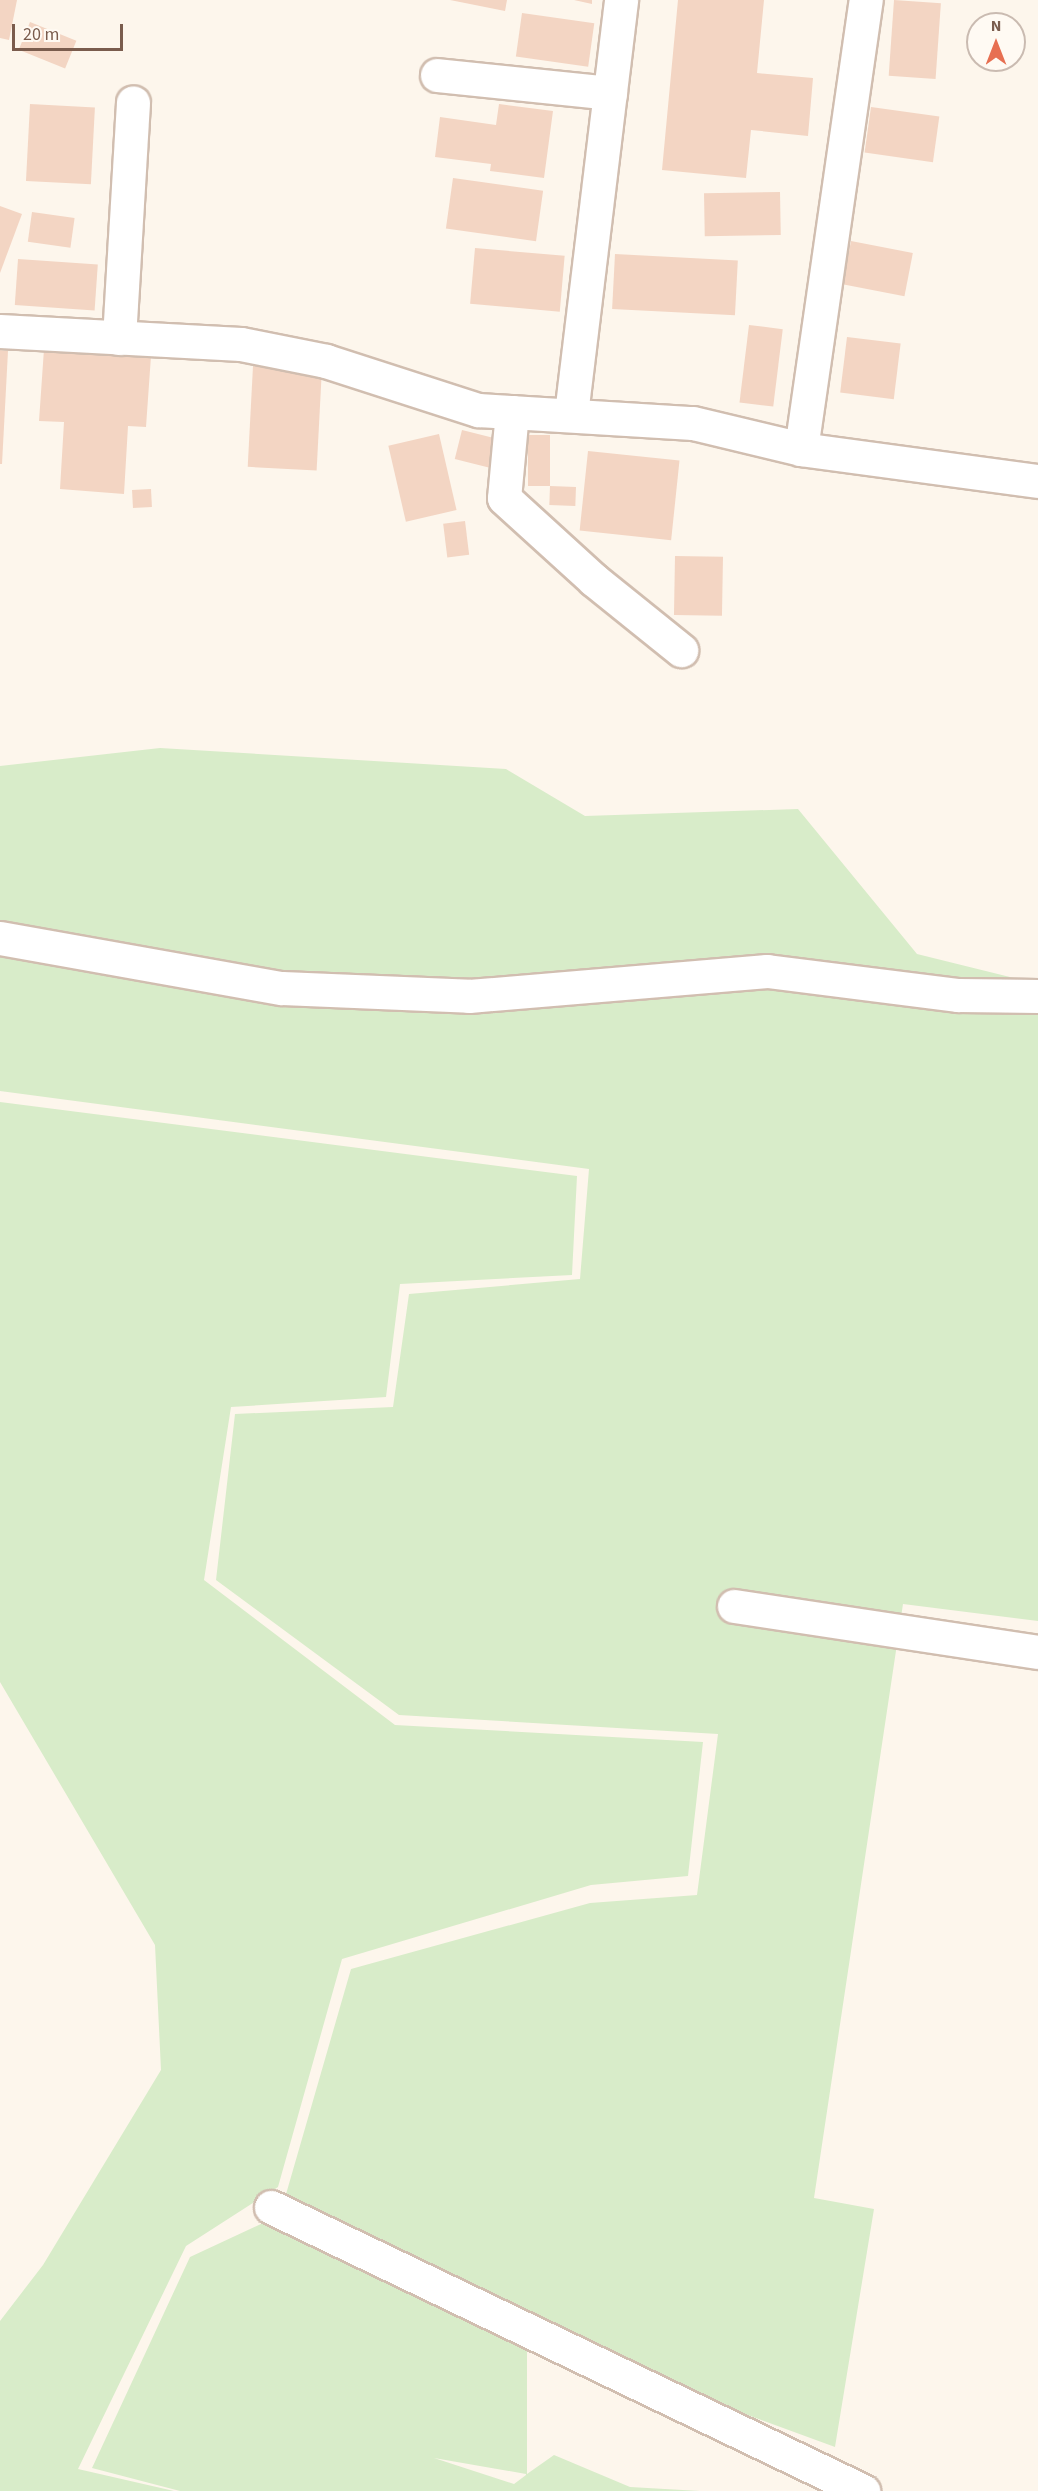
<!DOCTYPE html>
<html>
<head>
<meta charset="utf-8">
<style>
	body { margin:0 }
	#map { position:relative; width:1038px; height:2491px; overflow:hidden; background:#fdf6ec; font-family:"Source Sans 3",sans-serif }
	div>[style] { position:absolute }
	.green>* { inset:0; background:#d8ecc9 }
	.building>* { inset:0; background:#f3d5c3; transform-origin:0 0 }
	.roads { filter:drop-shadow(2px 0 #d1beb0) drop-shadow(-2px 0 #d1beb0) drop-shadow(0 2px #d1beb0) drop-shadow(0 -2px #d1beb0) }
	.street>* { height:33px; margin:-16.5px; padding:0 16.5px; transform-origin:16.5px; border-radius:16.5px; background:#fff }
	span { translate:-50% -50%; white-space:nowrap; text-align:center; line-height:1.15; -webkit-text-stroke:4.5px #fffaf3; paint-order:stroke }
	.north { position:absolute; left:966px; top:12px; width:60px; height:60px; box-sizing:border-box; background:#fffaf3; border:2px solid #cabbb1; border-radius:50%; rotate:0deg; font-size:16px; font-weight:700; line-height:24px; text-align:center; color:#7a5c4d }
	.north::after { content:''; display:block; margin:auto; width:21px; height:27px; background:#e76f51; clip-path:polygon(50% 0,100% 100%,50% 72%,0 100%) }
	.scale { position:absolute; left:12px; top:24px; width:111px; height:27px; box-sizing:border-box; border:3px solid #7a5c4d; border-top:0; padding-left:8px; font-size:18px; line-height:21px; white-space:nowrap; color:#7a5c4d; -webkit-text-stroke:4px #fffaf3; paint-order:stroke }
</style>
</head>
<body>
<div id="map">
	<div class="green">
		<i style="clip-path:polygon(evenodd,160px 748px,506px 769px,585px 816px,798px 809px,917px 954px,1038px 984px,1038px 1621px,903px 1604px,814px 2198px,874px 2209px,835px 2447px,527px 2334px,527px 2474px,554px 2455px,630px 2487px,700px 2491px,180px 2491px,92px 2468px,190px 2257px,280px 2215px,351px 1969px,590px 1903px,697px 1895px,718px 1734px,399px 1715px,216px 1580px,235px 1414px,393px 1407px,409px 1294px,580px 1279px,589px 1169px,0 1091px,0 766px,160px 748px,434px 2458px,526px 2474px,526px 2475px,514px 2484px,434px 2458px)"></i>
		<i style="clip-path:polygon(0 1102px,577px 1176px,572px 1275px,400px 1284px,386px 1397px,231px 1407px,204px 1580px,395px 1725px,703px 1742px,688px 1876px,591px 1885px,342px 1959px,278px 2187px,186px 2246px,78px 2469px,174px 2491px,0 2491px,0 2321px,43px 2265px,161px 2070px,155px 1945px,0 1682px)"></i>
	</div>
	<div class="building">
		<i style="clip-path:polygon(0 0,17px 0,9px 40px,0 38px)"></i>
		<i style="clip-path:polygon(450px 0,507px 0,505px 11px)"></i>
		<i style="clip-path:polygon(574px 0,592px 0,592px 4px)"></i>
		<i style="clip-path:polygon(678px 0,764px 0,757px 73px,813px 78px,808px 136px,751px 130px,746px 178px,662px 170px)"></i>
		<i style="left:894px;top:0;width:47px;height:76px;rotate:4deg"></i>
		<i style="left:522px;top:13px;width:73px;height:44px;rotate:8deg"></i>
		<i style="left:30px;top:22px;width:50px;height:30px;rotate:22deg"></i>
		<i style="left:30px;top:104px;width:65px;height:77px;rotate:3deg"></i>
		<i style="clip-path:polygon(499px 104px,553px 111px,544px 178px,490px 171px,491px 164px,435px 157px,440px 117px,496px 125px)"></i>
		<i style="left:871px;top:107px;width:69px;height:46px;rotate:8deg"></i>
		<i style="left:453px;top:178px;width:91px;height:51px;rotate:8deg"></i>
		<i style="left:780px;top:192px;width:43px;height:76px;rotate:89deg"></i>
		<i style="clip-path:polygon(0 206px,22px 214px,0 273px)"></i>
		<i style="left:32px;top:212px;width:43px;height:30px;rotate:8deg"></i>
		<i style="left:851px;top:241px;width:63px;height:44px;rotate:11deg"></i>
		<i style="left:475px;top:248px;width:90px;height:56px;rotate:5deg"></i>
		<i style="left:615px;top:254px;width:123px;height:55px;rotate:3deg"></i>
		<i style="left:18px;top:259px;width:80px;height:46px;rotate:4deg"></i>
		<i style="left:749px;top:325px;width:34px;height:78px;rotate:7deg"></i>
		<i style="left:847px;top:337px;width:54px;height:56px;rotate:7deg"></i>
		<i style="clip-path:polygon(44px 349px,151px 356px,146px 427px,128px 426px,124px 494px,60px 489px,64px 422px,39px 421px)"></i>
		<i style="clip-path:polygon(0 350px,8px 351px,2px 464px,0 464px)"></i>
		<i style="left:253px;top:366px;width:69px;height:101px;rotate:3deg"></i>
		<i style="left:462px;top:430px;width:36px;height:30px;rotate:14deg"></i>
		<i style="left:439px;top:434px;width:78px;height:52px;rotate:77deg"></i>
		<i style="left:528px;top:435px;width:22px;height:51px"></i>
		<i style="left:588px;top:451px;width:92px;height:80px;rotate:6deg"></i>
		<i style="left:550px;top:486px;width:26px;height:19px;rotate:2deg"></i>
		<i style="left:151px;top:489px;width:18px;height:19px;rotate:87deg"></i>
		<i style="left:465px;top:521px;width:34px;height:22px;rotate:83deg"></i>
		<i style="left:675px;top:556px;width:48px;height:59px;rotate:1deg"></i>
	</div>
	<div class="roads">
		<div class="street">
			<i style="left:437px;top:75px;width:174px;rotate:5.9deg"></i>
			<i style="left:0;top:331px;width:241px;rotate:3.1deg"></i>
			<i style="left:241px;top:344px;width:87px;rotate:11.3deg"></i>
			<i style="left:326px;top:361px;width:160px;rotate:17.9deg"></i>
			<i style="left:478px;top:410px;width:215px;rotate:3.5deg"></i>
			<i style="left:693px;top:423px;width:111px;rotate:13.5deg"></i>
			<i style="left:801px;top:449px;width:239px;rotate:7.7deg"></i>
			<i style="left:119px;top:338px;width:236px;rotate:-86.6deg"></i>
			<i style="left:512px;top:412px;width:86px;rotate:95.3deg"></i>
			<i style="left:504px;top:498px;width:122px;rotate:42.3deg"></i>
			<i style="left:594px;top:580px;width:112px;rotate:38.8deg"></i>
			<i style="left:571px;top:414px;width:417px;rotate:-83.1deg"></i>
			<i style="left:801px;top:449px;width:454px;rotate:-81.8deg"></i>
			<i style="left:0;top:938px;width:286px;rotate:10.1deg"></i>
			<i style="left:282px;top:988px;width:187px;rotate:2.4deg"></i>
			<i style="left:469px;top:996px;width:299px;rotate:-4.8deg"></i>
			<i style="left:767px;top:971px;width:193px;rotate:7.2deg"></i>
			<i style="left:958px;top:995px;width:80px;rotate:0.7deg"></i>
			<i style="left:734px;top:1606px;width:307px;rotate:8.6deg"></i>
			<i style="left:271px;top:2207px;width:657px;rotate:25.63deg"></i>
		</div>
	</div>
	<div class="north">N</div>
	<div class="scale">20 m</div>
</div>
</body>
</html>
